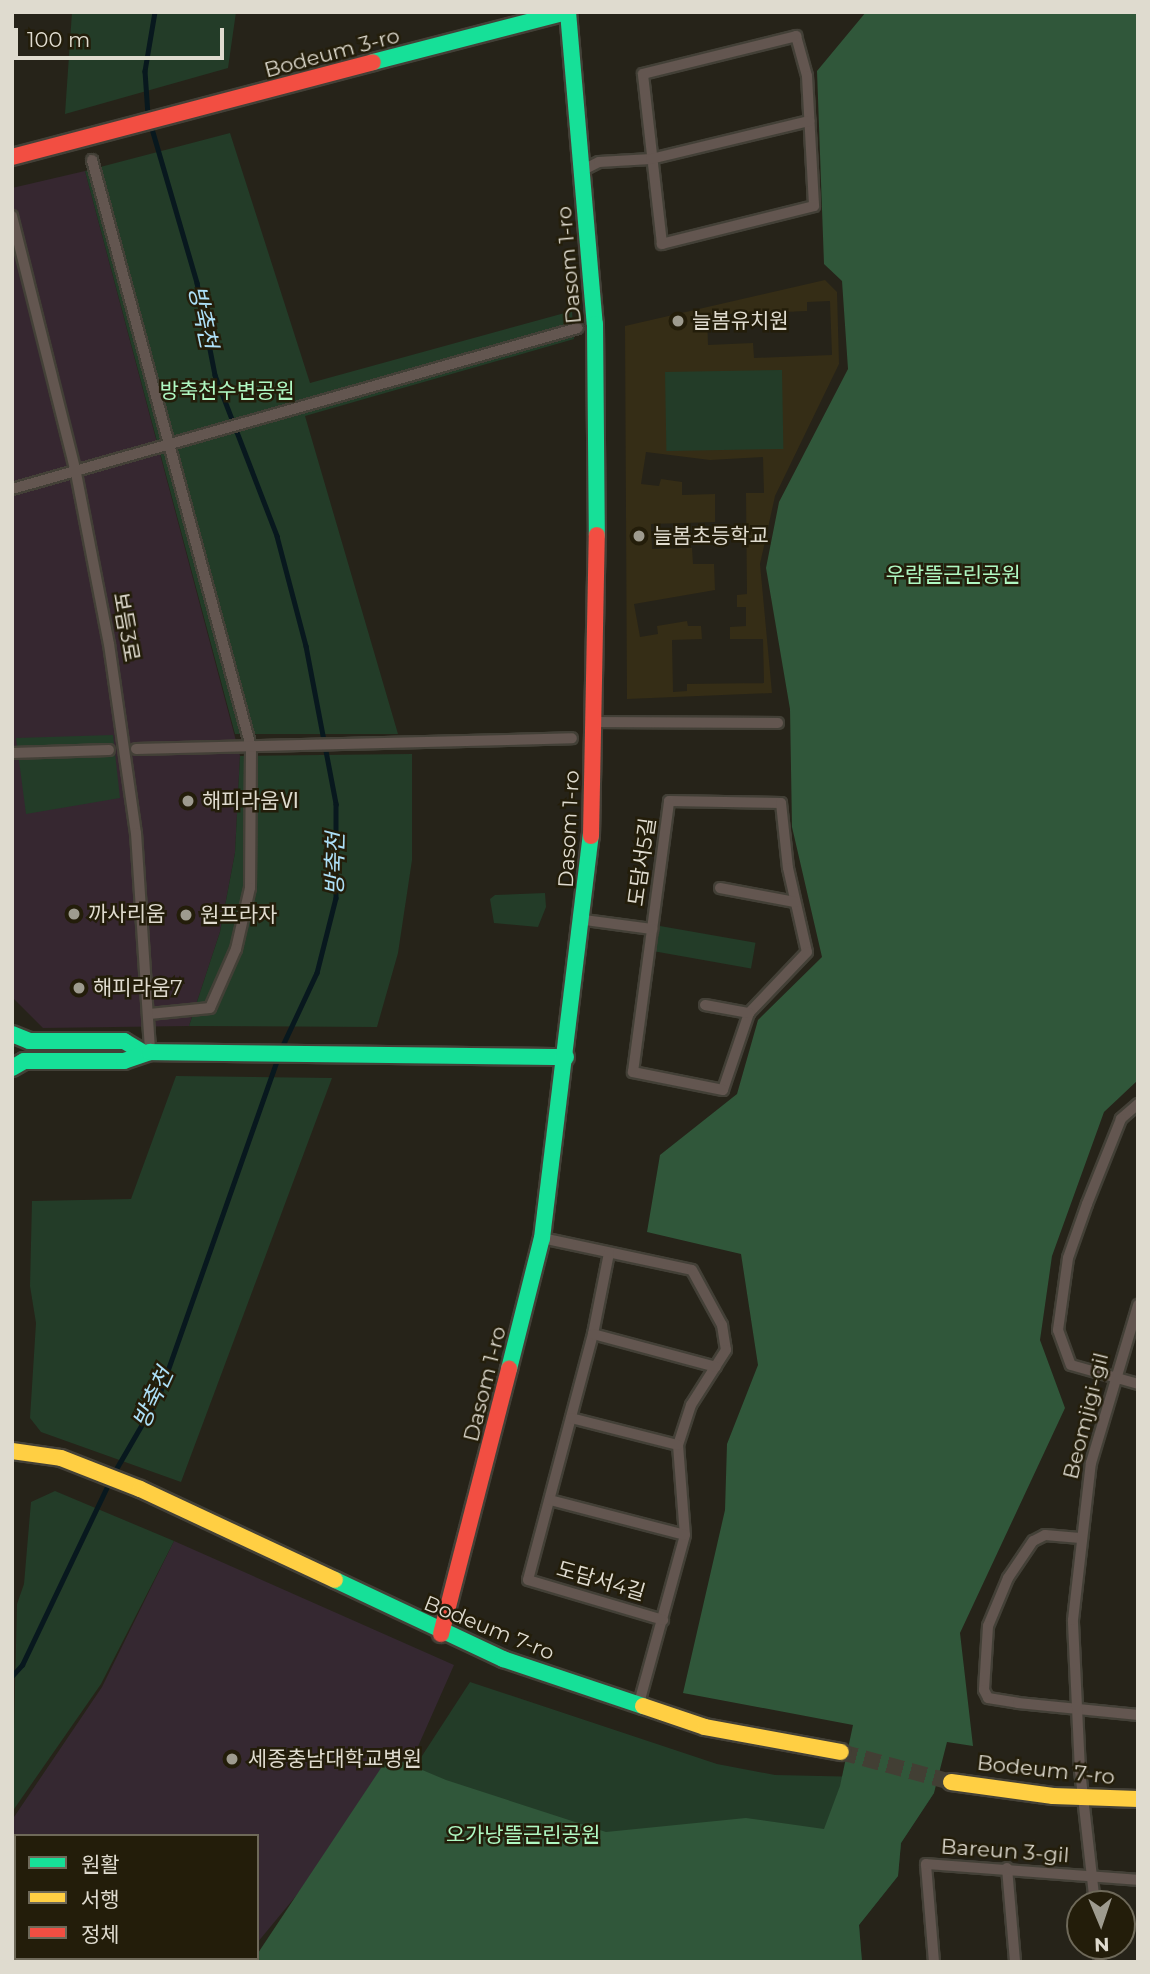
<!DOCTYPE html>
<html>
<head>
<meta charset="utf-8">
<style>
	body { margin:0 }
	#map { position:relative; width:1150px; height:1974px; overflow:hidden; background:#262319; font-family:Montserrat,"Noto Sans KR",sans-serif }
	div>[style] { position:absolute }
	.commercial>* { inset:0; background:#362730 }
	.built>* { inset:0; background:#352d16 }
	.medical>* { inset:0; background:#352831 }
	.green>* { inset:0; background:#233c28; transform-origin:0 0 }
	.forest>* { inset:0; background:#30573a }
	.stream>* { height:4.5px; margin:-2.25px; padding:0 2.25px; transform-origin:2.25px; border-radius:2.25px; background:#08181e }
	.secondary-tunnel>* { height:16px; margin-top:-8px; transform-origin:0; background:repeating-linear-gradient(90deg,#423f34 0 16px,transparent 0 24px) }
	.roads { filter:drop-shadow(2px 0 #434037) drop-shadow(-2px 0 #434037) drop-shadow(0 2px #434037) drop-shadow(0 -2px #434037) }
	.street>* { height:10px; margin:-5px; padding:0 5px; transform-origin:5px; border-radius:5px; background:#635650 }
	.fast>* { height:16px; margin:-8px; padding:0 8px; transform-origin:8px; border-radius:8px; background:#16e098 }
	.slow>* { height:16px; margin:-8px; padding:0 8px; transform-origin:8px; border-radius:8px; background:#ffcf43 }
	.jam>* { height:16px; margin:-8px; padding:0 8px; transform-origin:8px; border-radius:8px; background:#f24e42 }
	.dots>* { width:19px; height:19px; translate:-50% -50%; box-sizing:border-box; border:4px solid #231d0a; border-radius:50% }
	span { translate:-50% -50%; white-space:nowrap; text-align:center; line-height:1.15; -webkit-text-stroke:5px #231d0a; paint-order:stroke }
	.street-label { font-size:21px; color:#dfdbcf }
	.poi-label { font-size:21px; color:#dfdbcf }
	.left { translate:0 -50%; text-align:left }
	.park-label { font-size:21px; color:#aff8c2 }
	.water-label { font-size:23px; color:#ade0f8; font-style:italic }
	.frame { position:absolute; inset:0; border:14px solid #dfdbcf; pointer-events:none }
	.legend { position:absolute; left:14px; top:1834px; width:245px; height:126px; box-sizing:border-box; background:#231d0a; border:2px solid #6e6959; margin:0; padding:9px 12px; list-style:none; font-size:21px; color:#dfdbcf }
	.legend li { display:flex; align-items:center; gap:14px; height:35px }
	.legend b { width:35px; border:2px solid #6e6959 }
	.north { position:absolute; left:1066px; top:1890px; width:70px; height:70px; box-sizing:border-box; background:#231d0a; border:2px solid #6e6959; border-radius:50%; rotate:178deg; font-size:19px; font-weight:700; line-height:28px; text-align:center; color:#dfdbcf }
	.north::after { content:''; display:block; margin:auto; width:24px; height:32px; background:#9e9b8f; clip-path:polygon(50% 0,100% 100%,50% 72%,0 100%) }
	.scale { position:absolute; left:14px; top:28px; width:210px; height:32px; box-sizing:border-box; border:4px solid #dfdbcf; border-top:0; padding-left:9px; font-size:21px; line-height:24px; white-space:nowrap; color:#dfdbcf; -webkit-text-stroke:5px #231d0a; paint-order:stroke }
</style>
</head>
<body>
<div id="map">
	<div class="commercial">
		<i style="clip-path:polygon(85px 171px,240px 756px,235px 853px,220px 932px,189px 1026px,43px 1028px,12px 997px,12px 188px)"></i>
	</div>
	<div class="built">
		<i style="clip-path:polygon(evenodd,825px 280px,837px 292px,839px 364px,775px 496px,760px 564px,772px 693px,627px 699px,625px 326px,825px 280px,830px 301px,832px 355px,754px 358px,753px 343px,708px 345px,707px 315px,807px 311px,807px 302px,830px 301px,825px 280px,646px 452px,710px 460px,763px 457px,764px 493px,746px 493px,747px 594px,737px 595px,737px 607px,746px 607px,746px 626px,730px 627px,730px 639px,763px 639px,764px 683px,687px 684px,687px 691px,673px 692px,672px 640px,702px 639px,701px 626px,688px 626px,687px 621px,657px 626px,658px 634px,640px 637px,634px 604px,715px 590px,714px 564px,693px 564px,692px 548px,652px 549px,651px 524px,715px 522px,715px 494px,682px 495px,682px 482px,661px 479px,659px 486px,641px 484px,646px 452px)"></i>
	</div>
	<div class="medical">
		<i style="clip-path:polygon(174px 1541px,454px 1665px,416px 1751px,257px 1943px,257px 1836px,16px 1836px,16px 1958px,246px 1958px,246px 1962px,12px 1962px,12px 1820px,102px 1687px)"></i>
	</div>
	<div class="green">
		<i style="clip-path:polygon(72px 12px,236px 12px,228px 68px,65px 114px)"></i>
		<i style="clip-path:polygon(230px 133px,310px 383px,572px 311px,574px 339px,305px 416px,398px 734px,235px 734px,85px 171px)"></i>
		<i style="left:782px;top:370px;width:79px;height:117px;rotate:89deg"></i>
		<i style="clip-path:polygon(113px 735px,120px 798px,26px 814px,16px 738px)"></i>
		<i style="clip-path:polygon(412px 754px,412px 860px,398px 953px,377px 1027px,189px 1026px,220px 932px,235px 853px,240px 756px)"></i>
		<i style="clip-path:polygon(545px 893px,546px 907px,538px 927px,494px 923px,490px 899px,495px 895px)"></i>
		<i style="left:660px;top:926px;width:97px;height:26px;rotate:10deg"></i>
		<i style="clip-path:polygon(176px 1076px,332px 1078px,181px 1482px,41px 1432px,30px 1418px,36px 1323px,30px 1286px,32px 1201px,131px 1199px)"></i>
		<i style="clip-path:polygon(55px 1491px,174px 1541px,101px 1684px,12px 1812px,17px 1604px,24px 1584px,31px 1502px)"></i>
		<i style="clip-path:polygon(470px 1682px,717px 1764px,775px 1775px,866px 1777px,934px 1793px,901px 1843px,898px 1876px,859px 1925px,862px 1962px,252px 1962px,420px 1759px)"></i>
	</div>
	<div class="forest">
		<i style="clip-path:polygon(866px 12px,1138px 12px,1138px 1080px,1104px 1112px,1052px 1256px,1040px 1340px,1065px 1408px,960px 1633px,973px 1746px,947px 1742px,934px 1793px,901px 1843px,898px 1876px,859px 1925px,862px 1962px,252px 1962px,389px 1756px,446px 1780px,606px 1832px,746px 1818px,824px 1829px,840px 1786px,853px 1725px,683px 1693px,725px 1510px,727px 1444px,758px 1365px,741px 1254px,647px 1232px,660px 1155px,737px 1094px,758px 1020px,822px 957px,792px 827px,790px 709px,766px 568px,779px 502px,848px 369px,842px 281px,824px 264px,817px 71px)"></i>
	</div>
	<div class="stream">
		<i style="left:155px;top:12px;width:60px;rotate:99.6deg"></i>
		<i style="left:145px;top:71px;width:44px;rotate:86.1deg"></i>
		<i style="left:148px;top:115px;width:175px;rotate:73.7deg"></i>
		<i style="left:197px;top:283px;width:94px;rotate:78.9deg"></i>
		<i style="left:215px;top:375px;width:173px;rotate:68.9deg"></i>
		<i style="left:277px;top:536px;width:114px;rotate:75.2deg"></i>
		<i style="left:306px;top:646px;width:161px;rotate:79.2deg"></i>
		<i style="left:336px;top:804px;width:94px;rotate:90deg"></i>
		<i style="left:336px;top:898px;width:77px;rotate:104.2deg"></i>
		<i style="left:317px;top:973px;width:85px;rotate:115.1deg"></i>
		<i style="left:12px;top:1676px;width:15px;rotate:-48deg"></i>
		<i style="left:22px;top:1665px;width:209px;rotate:-64.5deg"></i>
		<i style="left:112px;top:1476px;width:94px;rotate:-59.9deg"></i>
		<i style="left:159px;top:1395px;width:357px;rotate:-70.6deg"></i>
	</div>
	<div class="secondary-tunnel">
		<i style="left:841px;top:1752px;width:114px;rotate:15.3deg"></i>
	</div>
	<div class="roads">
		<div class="street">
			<i style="left:796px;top:36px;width:41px;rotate:74.6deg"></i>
			<i style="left:807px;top:76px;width:130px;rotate:86.9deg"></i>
			<i style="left:814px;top:206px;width:157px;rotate:166deg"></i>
			<i style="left:662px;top:244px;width:171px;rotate:-96.4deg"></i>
			<i style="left:643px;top:74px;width:158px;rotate:-13.9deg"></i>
			<i style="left:92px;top:160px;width:608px;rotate:74.84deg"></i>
			<i style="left:251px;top:747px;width:141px;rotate:90.4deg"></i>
			<i style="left:250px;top:888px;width:63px;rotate:102.9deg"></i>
			<i style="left:236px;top:949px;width:64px;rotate:113.8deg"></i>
			<i style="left:210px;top:1008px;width:61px;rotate:174.4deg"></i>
			<i style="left:581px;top:171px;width:20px;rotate:-27deg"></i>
			<i style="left:599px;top:162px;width:52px;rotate:-3.3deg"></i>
			<i style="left:651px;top:159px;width:163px;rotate:-13.5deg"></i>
			<i style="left:12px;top:216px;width:265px;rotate:76deg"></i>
			<i style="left:76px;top:473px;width:174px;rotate:79.1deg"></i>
			<i style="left:109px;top:644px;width:191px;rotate:81.9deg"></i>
			<i style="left:136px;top:833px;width:219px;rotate:86.3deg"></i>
			<i style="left:12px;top:489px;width:588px;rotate:-15.88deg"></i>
			<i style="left:594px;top:722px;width:184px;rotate:0.3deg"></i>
			<i style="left:136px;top:749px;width:436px;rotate:-1.4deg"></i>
			<i style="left:12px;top:753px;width:97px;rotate:-1.8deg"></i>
			<i style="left:669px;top:801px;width:112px;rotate:1deg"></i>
			<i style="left:781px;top:803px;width:65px;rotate:83.9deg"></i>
			<i style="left:788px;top:868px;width:86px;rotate:77.3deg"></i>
			<i style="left:807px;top:952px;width:84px;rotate:133.6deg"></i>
			<i style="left:749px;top:1013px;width:81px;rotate:108.7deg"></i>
			<i style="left:723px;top:1090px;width:92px;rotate:-168.7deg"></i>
			<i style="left:633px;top:1072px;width:273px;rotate:-82.4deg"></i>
			<i style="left:720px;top:888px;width:76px;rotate:10.6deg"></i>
			<i style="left:585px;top:920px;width:68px;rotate:7.7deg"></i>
			<i style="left:705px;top:1005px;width:45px;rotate:10.3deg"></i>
			<i style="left:1138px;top:1104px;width:23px;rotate:139deg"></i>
			<i style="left:1121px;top:1119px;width:92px;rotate:111.8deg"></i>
			<i style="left:1087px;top:1204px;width:57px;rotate:109.4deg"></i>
			<i style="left:1068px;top:1258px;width:73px;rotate:97.9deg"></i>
			<i style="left:1058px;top:1330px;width:37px;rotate:70deg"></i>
			<i style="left:1071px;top:1365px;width:70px;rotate:15.8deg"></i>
			<i style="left:542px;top:1238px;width:153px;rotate:12deg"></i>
			<i style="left:692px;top:1270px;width:63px;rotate:61.4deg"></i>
			<i style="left:722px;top:1325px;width:25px;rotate:81deg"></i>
			<i style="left:726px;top:1350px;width:65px;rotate:122.5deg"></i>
			<i style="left:691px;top:1405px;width:42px;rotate:108deg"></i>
			<i style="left:678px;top:1445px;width:90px;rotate:85.6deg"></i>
			<i style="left:685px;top:1535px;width:178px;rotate:105.3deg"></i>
			<i style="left:609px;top:1253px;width:83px;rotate:101.2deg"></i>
			<i style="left:593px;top:1334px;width:254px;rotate:104.8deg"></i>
			<i style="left:528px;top:1580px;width:141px;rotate:16.5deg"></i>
			<i style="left:593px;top:1334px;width:127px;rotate:15deg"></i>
			<i style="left:571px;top:1418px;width:110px;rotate:14.2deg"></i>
			<i style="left:550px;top:1500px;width:139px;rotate:14.5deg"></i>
			<i style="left:1080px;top:1538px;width:35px;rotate:-175deg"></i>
			<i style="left:1045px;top:1535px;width:13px;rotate:153deg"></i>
			<i style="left:1033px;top:1541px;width:45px;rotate:124deg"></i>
			<i style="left:1008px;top:1578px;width:52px;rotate:112.6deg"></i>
			<i style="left:988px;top:1626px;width:64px;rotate:93.6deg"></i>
			<i style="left:984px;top:1690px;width:9px;rotate:63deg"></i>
			<i style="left:988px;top:1698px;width:30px;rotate:9deg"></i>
			<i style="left:1018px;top:1703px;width:121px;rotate:5.7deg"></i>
			<i style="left:1007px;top:1868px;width:94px;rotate:85.1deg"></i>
			<i style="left:1095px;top:1904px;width:134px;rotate:-96.4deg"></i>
			<i style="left:1080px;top:1771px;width:151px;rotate:-92.7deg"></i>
			<i style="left:1073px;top:1620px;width:158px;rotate:-83.5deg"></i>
			<i style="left:1091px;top:1463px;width:165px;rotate:-73.4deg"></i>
			<i style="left:1098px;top:1946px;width:16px;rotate:83deg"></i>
			<i style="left:934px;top:1962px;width:98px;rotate:-94.7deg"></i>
			<i style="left:926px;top:1864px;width:213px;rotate:4.3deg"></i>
		</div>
		<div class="fast">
			<i style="left:568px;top:12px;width:313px;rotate:85.1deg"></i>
			<i style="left:595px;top:324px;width:211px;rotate:89.5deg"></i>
			<i style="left:373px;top:62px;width:199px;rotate:-14.5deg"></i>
			<i style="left:12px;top:1034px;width:18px;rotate:22deg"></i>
			<i style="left:29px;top:1041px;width:95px"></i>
			<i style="left:124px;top:1041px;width:23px;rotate:31deg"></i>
			<i style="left:12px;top:1068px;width:14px;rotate:-30deg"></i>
			<i style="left:24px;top:1061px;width:100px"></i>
			<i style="left:124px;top:1061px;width:28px;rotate:-19deg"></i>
			<i style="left:150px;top:1052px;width:416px;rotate:0.7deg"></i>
			<i style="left:509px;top:1369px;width:135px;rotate:-75.9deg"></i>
			<i style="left:542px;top:1238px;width:405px;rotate:-83.1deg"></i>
			<i style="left:335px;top:1580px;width:186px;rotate:25.2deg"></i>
			<i style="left:503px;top:1659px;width:148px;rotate:18.6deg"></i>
		</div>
		<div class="slow">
			<i style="left:12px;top:1451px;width:49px;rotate:8.1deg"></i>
			<i style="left:61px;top:1458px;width:85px;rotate:21.4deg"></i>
			<i style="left:140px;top:1489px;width:215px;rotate:25deg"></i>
			<i style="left:643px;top:1706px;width:65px;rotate:18.7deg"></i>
			<i style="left:705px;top:1727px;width:138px;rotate:10.4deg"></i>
			<i style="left:951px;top:1782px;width:103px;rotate:7.8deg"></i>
			<i style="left:1053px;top:1796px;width:85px;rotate:2deg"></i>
		</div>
		<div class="jam">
			<i style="left:12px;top:157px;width:373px;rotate:-14.7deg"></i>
			<i style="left:591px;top:836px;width:301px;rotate:-88.9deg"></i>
			<i style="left:441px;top:1634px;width:274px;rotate:-75.6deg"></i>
		</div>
	</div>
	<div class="dots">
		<i style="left:678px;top:321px;background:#9e9b8f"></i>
		<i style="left:639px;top:536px;background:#9e9b8f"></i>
		<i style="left:188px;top:801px;background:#9e9b8f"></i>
		<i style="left:74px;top:914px;background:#9e9b8f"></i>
		<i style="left:186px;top:915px;background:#9e9b8f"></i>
		<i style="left:79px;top:988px;background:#9e9b8f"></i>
		<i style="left:232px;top:1759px;background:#9e9b8f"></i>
	</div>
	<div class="street-label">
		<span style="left:332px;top:53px;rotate:-15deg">Bodeum 3-ro</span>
		<span style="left:569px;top:265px;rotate:-95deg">Dasom 1-ro</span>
		<span style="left:126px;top:627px;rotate:80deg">보듬3로</span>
		<span style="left:569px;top:829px;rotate:-87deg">Dasom 1-ro</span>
		<span style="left:642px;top:862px;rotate:-82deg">도담서5길</span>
		<span style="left:485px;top:1384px;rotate:-76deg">Dasom 1-ro</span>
		<span style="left:1086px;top:1416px;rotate:-76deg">Beomjigi-gil</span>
		<span style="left:601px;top:1581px;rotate:16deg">도담서4길</span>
		<span style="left:489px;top:1628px;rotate:22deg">Bodeum 7-ro</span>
		<span style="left:1046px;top:1770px;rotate:6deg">Bodeum 7-ro</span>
		<span style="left:1005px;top:1851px;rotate:4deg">Bareun 3-gil</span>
	</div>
	<div class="poi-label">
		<span class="left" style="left:692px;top:321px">늘봄유치원</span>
		<span class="left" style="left:653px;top:536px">늘봄초등학교</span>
		<span class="left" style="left:202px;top:801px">해피라움Ⅵ</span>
		<span class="left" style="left:88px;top:914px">까사리움</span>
		<span class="left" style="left:200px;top:915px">원프라자</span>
		<span class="left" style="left:93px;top:988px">해피라움7</span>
		<span class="left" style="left:248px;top:1759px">세종충남대학교병원</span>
	</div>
	<div class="park-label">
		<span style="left:227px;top:391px">방축천수변공원</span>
		<span style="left:953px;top:575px">우람뜰근린공원</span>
		<span style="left:523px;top:1835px">오가낭뜰근린공원</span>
	</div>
	<div class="water-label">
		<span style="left:203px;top:317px;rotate:78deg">방축천</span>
		<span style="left:335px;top:864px;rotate:-89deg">방축천</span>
		<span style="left:153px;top:1398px;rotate:-65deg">방축천</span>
	</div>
	<div class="frame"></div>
	<ul class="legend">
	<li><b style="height:9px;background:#16e098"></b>원활</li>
	<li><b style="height:9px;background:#ffcf43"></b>서행</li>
	<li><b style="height:9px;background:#f24e42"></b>정체</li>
	</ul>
	<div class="north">N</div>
	<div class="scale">100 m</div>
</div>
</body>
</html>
